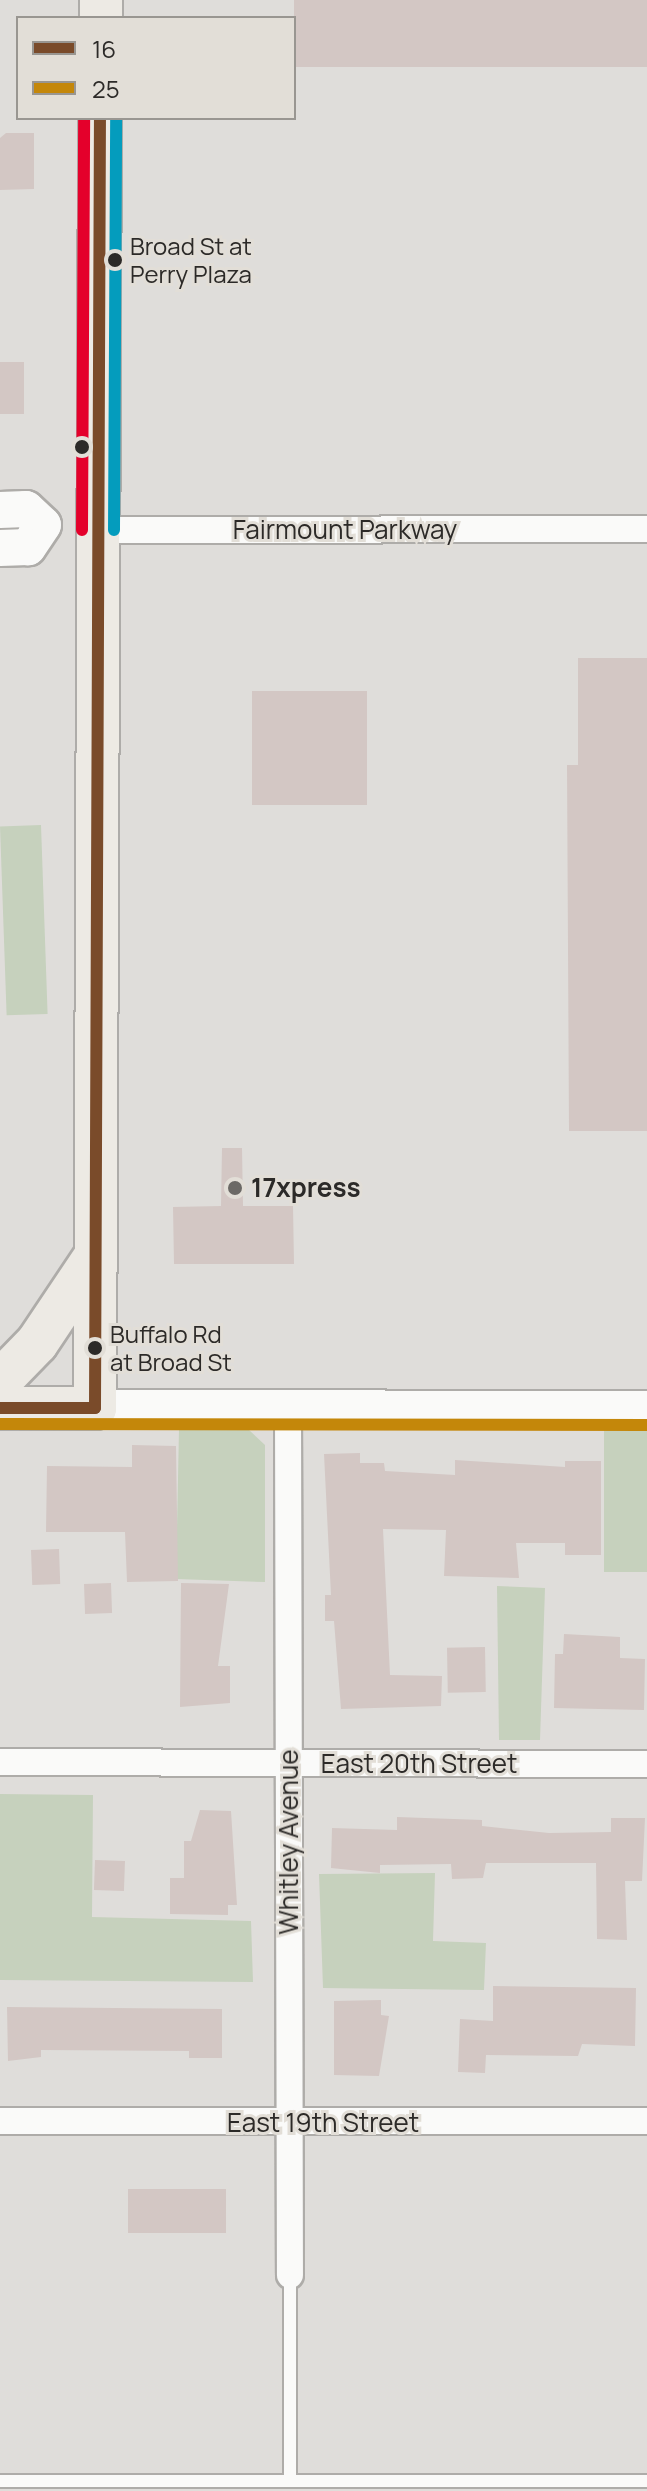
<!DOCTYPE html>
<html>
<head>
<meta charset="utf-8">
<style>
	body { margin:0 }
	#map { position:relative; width:647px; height:2491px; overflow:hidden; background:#dfddda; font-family:Manrope,sans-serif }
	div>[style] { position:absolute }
	.green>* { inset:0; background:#c6d1bd; transform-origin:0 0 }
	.building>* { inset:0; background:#d3c7c4; transform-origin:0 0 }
	.roads { filter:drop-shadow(2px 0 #aeaca9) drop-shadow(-2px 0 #aeaca9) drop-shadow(0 2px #aeaca9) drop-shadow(0 -2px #aeaca9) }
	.lane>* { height:12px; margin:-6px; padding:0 6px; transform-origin:6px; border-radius:6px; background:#fafaf9 }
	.street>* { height:26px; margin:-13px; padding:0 13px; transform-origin:13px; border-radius:13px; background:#fafaf9 }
	.secondary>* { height:36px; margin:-18px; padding:0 18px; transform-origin:18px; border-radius:18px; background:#fafaf9 }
	.primary>* { height:42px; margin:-21px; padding:0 21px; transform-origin:21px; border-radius:21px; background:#edeae4 }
	.bus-1>* { height:12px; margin:-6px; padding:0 6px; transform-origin:6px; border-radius:6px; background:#7a4b2a }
	.bus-2>* { height:12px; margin:-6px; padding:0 6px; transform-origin:6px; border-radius:6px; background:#c4870a }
	.bus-3>* { height:12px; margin:-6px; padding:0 6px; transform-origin:6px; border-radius:6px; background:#049cbd }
	.bus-4>* { height:12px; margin:-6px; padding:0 6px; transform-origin:6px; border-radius:6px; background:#e4002b }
	.dots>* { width:22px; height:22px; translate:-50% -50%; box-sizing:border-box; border:4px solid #e2ded7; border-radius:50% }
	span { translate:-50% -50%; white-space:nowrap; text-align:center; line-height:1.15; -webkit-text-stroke:6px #e2ded7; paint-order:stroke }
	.bus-label { font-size:24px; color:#2c2a28 }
	.left { translate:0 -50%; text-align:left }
	.street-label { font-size:26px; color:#2c2a28 }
	.poi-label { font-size:26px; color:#2c2a28; font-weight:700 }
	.legend { position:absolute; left:16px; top:16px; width:280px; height:104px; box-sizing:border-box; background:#e2ded7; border:2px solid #999691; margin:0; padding:10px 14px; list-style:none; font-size:24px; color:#2c2a28 }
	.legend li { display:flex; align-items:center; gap:16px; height:40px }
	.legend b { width:40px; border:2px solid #999691 }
</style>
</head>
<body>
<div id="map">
	<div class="green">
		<i style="left:41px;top:825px;width:189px;height:41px;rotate:88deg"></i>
		<i style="left:647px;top:1425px;width:147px;height:43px;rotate:90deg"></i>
		<i style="clip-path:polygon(179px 1429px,248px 1429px,265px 1445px,265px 1582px,176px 1579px)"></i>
		<i style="clip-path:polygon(497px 1586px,545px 1588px,540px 1740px,499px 1740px)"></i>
		<i style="clip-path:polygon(0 1794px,93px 1795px,92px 1917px,251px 1921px,253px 1982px,0 1980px)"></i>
		<i style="clip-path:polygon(435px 1873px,433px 1941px,486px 1943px,484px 1990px,323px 1988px,319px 1874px)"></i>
	</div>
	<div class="building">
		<i style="left:294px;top:0;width:353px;height:67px"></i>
		<i style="clip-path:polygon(6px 133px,34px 133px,34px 189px,0 190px,0 138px)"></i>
		<i style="left:0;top:362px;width:24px;height:52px"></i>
		<i style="clip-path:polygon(578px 658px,647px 658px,647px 1131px,569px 1131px,567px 765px,578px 765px)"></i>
		<i style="left:252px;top:691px;width:115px;height:114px"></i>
		<i style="clip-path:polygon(222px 1148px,242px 1148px,243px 1206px,293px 1206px,294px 1264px,174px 1264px,173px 1207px,221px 1206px)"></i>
		<i style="clip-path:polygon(132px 1445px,176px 1446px,178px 1581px,127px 1582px,125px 1532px,46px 1532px,47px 1466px,132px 1467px)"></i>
		<i style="clip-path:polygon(360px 1453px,360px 1463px,384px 1463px,385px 1471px,455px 1475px,455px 1460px,565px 1467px,565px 1461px,601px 1461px,601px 1555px,565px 1555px,565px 1543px,516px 1543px,519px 1578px,444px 1576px,446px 1530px,383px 1529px,390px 1675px,442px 1676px,441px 1706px,341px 1709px,334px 1621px,325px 1621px,325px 1595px,331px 1595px,324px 1454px)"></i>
		<i style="left:59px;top:1549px;width:35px;height:28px;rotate:88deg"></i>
		<i style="left:111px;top:1583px;width:30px;height:27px;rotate:88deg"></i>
		<i style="clip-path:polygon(181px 1583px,229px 1584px,218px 1666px,230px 1666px,230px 1703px,180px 1707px)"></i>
		<i style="clip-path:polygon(564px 1634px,620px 1637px,620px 1658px,645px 1659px,644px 1710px,554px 1708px,555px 1654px,563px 1654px)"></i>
		<i style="left:485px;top:1647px;width:45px;height:38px;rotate:89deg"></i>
		<i style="clip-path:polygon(200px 1810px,231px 1811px,237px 1905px,228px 1905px,228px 1915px,170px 1914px,170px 1878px,184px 1878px,184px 1841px,191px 1841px)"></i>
		<i style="clip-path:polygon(397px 1817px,482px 1820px,482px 1826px,549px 1833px,611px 1832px,611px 1818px,645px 1818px,642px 1881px,625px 1881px,627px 1940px,597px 1939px,596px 1863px,486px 1863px,483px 1878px,452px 1879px,451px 1864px,380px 1865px,380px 1873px,331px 1868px,332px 1828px,397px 1830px)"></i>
		<i style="left:95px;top:1860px;width:30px;height:30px;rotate:2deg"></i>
		<i style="clip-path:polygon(493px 1986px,636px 1988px,635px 2046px,582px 2044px,578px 2056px,486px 2055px,485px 2073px,458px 2072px,460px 2019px,493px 2021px)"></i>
		<i style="clip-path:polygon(381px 2000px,381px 2015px,389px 2016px,379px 2076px,334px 2075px,334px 2001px)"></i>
		<i style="clip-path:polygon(7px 2007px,222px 2009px,222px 2058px,189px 2058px,189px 2051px,41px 2050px,41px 2057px,8px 2061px)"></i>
		<i style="left:128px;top:2189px;width:98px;height:44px"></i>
	</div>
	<div class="roads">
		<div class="lane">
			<i style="left:290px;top:2275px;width:203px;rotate:90deg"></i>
			<i style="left:0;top:2481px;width:647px"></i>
		</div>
		<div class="street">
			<i style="left:98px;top:530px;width:549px;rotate:-0.1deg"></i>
			<i style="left:288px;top:1409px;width:866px;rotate:89.87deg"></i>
			<i style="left:0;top:1762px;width:647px;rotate:0.18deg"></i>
			<i style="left:0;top:2121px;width:647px"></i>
		</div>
		<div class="secondary">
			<i style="left:0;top:510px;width:26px;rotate:-2deg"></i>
			<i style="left:26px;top:509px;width:23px;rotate:43deg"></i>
			<i style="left:43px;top:525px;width:27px;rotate:124deg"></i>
			<i style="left:28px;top:547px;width:28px;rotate:178deg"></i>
			<i style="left:95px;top:1408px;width:552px;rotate:0.1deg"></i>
		</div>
		<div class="primary">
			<i style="left:101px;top:18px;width:18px;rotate:-90deg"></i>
			<i style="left:0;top:1381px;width:53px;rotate:-45.8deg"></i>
			<i style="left:37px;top:1343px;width:106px;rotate:-56.2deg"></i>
			<i style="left:0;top:1408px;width:95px"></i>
			<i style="left:95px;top:1408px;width:1290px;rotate:-89.78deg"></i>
		</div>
	</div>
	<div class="bus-1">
		<i style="left:0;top:1408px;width:95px"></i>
		<i style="left:95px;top:1408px;width:1290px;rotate:-89.78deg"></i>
	</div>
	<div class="bus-2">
		<i style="left:0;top:1424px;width:647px;rotate:0.09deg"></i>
	</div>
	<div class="bus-3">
		<i style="left:114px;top:530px;width:412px;rotate:-89.7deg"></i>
	</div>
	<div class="bus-4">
		<i style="left:82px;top:530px;width:412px;rotate:-89.7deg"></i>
	</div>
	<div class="dots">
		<i style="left:115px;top:260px;background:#2c2a28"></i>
		<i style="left:82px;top:447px;background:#2c2a28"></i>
		<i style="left:235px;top:1188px;background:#6b6966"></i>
		<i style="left:95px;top:1348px;background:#2c2a28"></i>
	</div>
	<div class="bus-label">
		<span class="left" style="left:130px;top:260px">Broad St at<br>Perry Plaza</span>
		<span class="left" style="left:110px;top:1348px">Buffalo Rd<br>at Broad St</span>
	</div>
	<div class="street-label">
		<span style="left:345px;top:530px">Fairmount Parkway</span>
		<span style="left:419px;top:1764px">East 20th Street</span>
		<span style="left:289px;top:1842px;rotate:-90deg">Whitley Avenue</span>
		<span style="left:323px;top:2123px">East 19th Street</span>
	</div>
	<div class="poi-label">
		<span class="left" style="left:251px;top:1188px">17xpress</span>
	</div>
	<ul class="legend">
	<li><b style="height:10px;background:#7a4b2a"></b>16</li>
	<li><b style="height:10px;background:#c4870a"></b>25</li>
	</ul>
</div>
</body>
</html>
